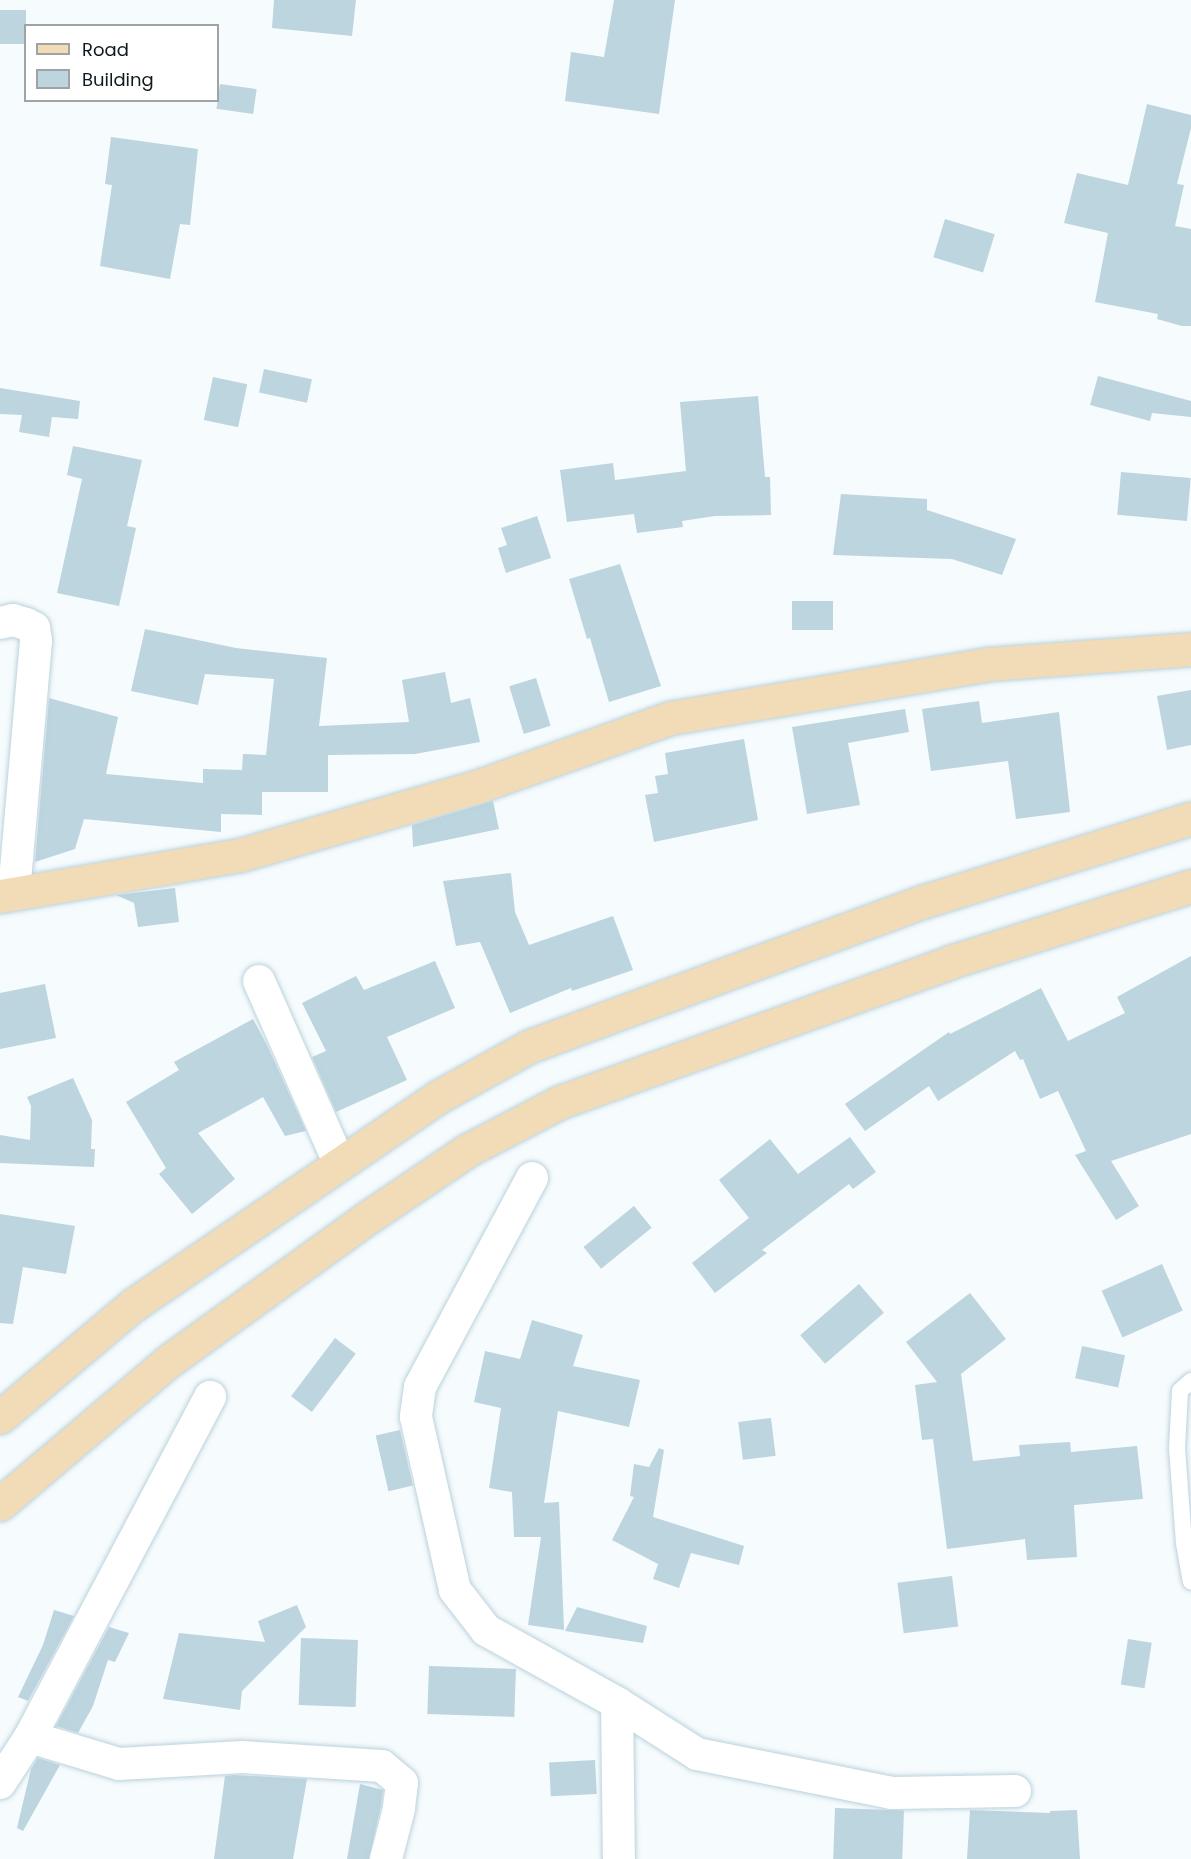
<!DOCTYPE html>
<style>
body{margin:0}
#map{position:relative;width:1191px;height:1859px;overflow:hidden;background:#f6fbfd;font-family:Poppins,sans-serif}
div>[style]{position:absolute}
.building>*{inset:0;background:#bcd5df;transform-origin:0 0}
.roads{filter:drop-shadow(0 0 2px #bad2dc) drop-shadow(0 0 2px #bad2dc)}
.lane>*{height:16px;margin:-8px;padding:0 8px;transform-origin:8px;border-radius:8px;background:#fff}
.street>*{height:32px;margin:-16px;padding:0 16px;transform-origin:16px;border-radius:16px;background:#fff}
.secondary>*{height:33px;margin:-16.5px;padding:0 16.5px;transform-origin:16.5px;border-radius:16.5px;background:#f2dbb7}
span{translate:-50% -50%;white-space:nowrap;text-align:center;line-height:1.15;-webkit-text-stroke:4.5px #fff;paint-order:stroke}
.legend{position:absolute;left:24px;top:24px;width:195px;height:78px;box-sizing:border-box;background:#fff;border:2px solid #9fa3a5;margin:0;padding:8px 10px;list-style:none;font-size:18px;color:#10191d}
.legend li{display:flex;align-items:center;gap:12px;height:30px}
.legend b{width:30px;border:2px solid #9fa3a5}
</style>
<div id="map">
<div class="building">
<i style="clip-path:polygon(274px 0,356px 0,352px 36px,272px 28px)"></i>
<i style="clip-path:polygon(614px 0,675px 0,659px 114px,565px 101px,571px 52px,604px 57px)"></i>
<i style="left:0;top:10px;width:26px;height:34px"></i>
<i style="left:220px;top:84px;width:37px;height:25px;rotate:8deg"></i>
<i style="clip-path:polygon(1147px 104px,1191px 115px,1191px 128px,1177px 184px,1184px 185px,1175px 226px,1191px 229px,1191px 326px,1182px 326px,1157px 319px,1158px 314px,1095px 302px,1108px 233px,1064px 223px,1077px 173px,1128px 185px)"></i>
<i style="clip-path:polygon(111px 137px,198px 149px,190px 225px,180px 224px,170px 279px,100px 266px,112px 185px,105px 184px)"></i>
<i style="left:945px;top:219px;width:52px;height:40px;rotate:17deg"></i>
<i style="left:264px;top:369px;width:49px;height:24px;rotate:12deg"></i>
<i style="clip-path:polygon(1098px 376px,1191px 401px,1191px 417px,1152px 413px,1150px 421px,1090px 405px)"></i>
<i style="left:213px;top:377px;width:35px;height:44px;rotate:12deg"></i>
<i style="clip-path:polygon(0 388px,80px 401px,78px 419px,52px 417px,49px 437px,19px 432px,22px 415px,0 414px)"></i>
<i style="clip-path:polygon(758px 396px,765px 477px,770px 477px,771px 515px,715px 516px,682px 521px,683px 527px,637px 533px,634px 514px,567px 522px,560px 470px,613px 463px,615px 480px,686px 471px,680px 402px)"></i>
<i style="clip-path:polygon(73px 446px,142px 460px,127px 526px,136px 528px,119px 606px,57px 593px,82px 479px,67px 475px)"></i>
<i style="left:1121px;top:472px;width:70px;height:43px;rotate:5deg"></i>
<i style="clip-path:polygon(841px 494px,927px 499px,927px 510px,1016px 539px,1002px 575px,952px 559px,833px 555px)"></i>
<i style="clip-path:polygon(537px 516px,551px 558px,506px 573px,498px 548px,507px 545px,501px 528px)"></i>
<i style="clip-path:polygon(620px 564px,661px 686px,609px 702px,590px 638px,587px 639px,569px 579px)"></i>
<i style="left:833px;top:601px;width:29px;height:41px;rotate:90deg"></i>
<i style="clip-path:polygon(145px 629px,236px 648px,327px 658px,319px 726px,409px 722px,402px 680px,445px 672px,451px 703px,470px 698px,480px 742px,415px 754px,328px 755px,328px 792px,262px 792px,262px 815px,221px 814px,221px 832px,84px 819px,75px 849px,35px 862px,49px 698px,118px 717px,106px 774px,203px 783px,203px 769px,242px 770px,243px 754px,266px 755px,274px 679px,205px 674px,198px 705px,131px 691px)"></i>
<i style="left:536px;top:678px;width:50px;height:28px;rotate:73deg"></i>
<i style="clip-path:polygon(1191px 690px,1191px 745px,1167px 750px,1157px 696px)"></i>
<i style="clip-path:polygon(979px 701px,982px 723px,1059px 712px,1070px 812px,1016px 819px,1008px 761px,931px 771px,922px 709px)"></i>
<i style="clip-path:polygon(905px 709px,909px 732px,848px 743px,860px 805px,807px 814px,792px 727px)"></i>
<i style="clip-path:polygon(744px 739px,758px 820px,654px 842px,645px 795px,658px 793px,655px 776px,668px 774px,665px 753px)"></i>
<i style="clip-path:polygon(493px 801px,499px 829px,413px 847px,412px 825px)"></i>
<i style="clip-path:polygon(511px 873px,515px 912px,529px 945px,613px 916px,633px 970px,572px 991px,571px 988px,510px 1013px,480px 942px,456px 946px,443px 881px)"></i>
<i style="clip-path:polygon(175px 888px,179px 922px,138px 927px,134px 903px,116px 895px)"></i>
<i style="clip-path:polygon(1191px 956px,1191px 1134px,1111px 1161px,1139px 1206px,1116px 1220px,1075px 1155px,1086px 1151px,1058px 1091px,1040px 1099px,1023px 1059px,1020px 1060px,1015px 1051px,938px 1101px,929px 1086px,865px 1131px,845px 1104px,949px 1032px,950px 1034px,1041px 988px,1068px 1041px,1125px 1013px,1117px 997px)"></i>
<i style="clip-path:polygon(435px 961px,455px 1008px,387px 1037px,407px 1080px,336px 1112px,312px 1057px,326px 1051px,302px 1003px,356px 976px,364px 990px)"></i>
<i style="clip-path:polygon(45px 984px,56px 1038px,0 1049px,0 993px)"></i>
<i style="clip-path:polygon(253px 1019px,268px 1047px,306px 1131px,285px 1136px,263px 1097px,198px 1133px,235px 1179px,192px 1214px,159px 1174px,166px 1168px,126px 1102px,179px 1070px,174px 1062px)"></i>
<i style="clip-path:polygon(73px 1078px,92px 1120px,91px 1149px,95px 1149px,94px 1167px,0 1163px,0 1135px,30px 1140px,31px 1106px,27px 1097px)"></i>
<i style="clip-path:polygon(850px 1137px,876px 1172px,853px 1189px,849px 1184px,762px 1250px,767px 1253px,715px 1293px,692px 1263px,749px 1218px,719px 1180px,770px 1139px,798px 1174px)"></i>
<i style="left:634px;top:1206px;width:28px;height:65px;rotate:51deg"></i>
<i style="clip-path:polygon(0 1214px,75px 1226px,66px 1274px,23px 1267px,13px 1324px,0 1323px)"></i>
<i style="left:1162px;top:1264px;width:51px;height:66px;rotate:66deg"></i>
<i style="left:859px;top:1284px;width:38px;height:78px;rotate:49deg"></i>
<i style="clip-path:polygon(970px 1293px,1006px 1339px,961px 1374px,973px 1461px,1020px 1456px,1019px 1445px,1070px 1442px,1071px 1452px,1137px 1446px,1143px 1499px,1074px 1505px,1077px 1557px,1027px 1560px,1025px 1539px,947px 1549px,933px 1439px,922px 1440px,915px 1385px,937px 1382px,906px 1342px)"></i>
<i style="clip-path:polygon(532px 1320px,583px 1335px,573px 1366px,640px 1380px,629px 1427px,558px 1411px,544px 1503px,559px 1502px,564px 1630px,528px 1625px,541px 1537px,514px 1537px,512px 1492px,489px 1488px,501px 1408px,474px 1402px,485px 1351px,520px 1359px)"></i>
<i style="left:335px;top:1338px;width:26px;height:73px;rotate:37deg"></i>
<i style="left:1082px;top:1346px;width:44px;height:33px;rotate:12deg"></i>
<i style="left:771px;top:1418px;width:38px;height:33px;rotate:83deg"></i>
<i style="left:400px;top:1430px;width:57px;height:25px;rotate:77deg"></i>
<i style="clip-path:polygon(659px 1448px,664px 1450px,653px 1517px,744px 1546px,739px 1565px,691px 1553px,679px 1588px,653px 1579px,658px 1564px,612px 1540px,634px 1497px,630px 1496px,634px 1464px,649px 1467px)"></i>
<i style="left:952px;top:1576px;width:51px;height:55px;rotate:83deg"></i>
<i style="clip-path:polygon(297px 1605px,306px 1627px,242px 1691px,240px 1710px,163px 1699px,179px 1633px,265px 1642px,258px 1621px)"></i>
<i style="clip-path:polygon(577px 1607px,647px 1626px,643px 1643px,565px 1631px)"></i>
<i style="clip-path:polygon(54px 1610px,74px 1616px,28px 1701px,18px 1697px,43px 1645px)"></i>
<i style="clip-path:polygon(109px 1627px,129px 1633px,115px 1662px,108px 1660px,93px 1706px,78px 1733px,56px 1726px)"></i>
<i style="left:301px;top:1638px;width:57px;height:67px;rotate:2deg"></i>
<i style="left:1128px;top:1639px;width:24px;height:46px;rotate:9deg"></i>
<i style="left:429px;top:1666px;width:87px;height:48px;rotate:2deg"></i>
<i style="clip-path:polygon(38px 1758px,60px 1765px,23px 1831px,17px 1828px,31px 1769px)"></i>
<i style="left:595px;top:1760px;width:34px;height:46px;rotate:87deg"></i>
<i style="clip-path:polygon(234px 1775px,307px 1779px,293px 1859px,214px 1859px,225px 1776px)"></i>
<i style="clip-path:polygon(360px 1784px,383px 1790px,381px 1806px,369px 1859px,347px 1859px)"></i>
<i style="left:835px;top:1808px;width:69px;height:51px;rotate:2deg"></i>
<i style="clip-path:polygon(970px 1810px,1050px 1813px,1050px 1811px,1077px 1810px,1080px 1859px,967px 1859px)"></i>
</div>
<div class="roads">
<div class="lane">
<i style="left:1191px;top:1381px;width:15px;rotate:138deg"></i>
<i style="left:1180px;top:1391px;width:57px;rotate:93deg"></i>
<i style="left:1177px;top:1448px;width:95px;rotate:85.8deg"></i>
<i style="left:1184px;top:1543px;width:39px;rotate:80deg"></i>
</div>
<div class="street">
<i style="left:0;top:623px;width:13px;rotate:-13deg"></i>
<i style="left:13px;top:620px;width:14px;rotate:17deg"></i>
<i style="left:26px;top:624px;width:9px;rotate:27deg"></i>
<i style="left:34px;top:628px;width:13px;rotate:81deg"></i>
<i style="left:36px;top:641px;width:253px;rotate:95deg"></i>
<i style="left:259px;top:981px;width:198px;rotate:66.2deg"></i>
<i style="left:532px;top:1178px;width:237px;rotate:118.2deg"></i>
<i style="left:420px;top:1387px;width:30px;rotate:98deg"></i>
<i style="left:416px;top:1417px;width:177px;rotate:77.3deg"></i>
<i style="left:455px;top:1590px;width:51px;rotate:52.2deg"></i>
<i style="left:486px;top:1630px;width:150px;rotate:29.1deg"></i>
<i style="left:617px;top:1703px;width:95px;rotate:32.5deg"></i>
<i style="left:697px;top:1754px;width:199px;rotate:11.3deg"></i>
<i style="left:892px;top:1793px;width:123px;rotate:-0.9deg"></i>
<i style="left:617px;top:1703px;width:156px;rotate:89.3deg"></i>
<i style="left:30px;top:1737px;width:93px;rotate:16.9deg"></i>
<i style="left:119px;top:1764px;width:123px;rotate:-3.3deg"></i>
<i style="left:242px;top:1757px;width:140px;rotate:3.7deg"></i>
<i style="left:382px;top:1766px;width:26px;rotate:40deg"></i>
<i style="left:402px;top:1783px;width:26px;rotate:97deg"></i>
<i style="left:399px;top:1809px;width:52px;rotate:104.6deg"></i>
<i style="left:0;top:1783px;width:55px;rotate:-56.9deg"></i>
<i style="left:30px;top:1737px;width:385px;rotate:-62.1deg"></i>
</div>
<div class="secondary">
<i style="left:0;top:896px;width:243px;rotate:-9.7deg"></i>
<i style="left:240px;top:855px;width:249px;rotate:-16.1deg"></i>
<i style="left:479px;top:786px;width:203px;rotate:-19.6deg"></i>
<i style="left:670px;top:718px;width:323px;rotate:-9.6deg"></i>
<i style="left:988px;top:664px;width:204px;rotate:-4.2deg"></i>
<i style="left:0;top:1417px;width:174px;rotate:-40.1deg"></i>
<i style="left:133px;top:1305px;width:367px;rotate:-34.3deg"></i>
<i style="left:436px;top:1098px;width:107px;rotate:-29deg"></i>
<i style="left:530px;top:1046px;width:418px;rotate:-20.2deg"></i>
<i style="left:922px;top:902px;width:282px;rotate:-17.3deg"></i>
<i style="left:0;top:1504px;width:223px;rotate:-40.3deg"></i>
<i style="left:170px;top:1360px;width:246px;rotate:-35.8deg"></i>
<i style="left:370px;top:1216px;width:118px;rotate:-34deg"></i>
<i style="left:468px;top:1150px;width:104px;rotate:-27.6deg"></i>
<i style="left:560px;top:1102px;width:414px;rotate:-19.7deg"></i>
<i style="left:950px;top:962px;width:253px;rotate:-17.5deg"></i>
</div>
</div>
<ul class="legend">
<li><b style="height:8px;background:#f2dbb7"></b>Road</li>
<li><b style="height:16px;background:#bcd5df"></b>Building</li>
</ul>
</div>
